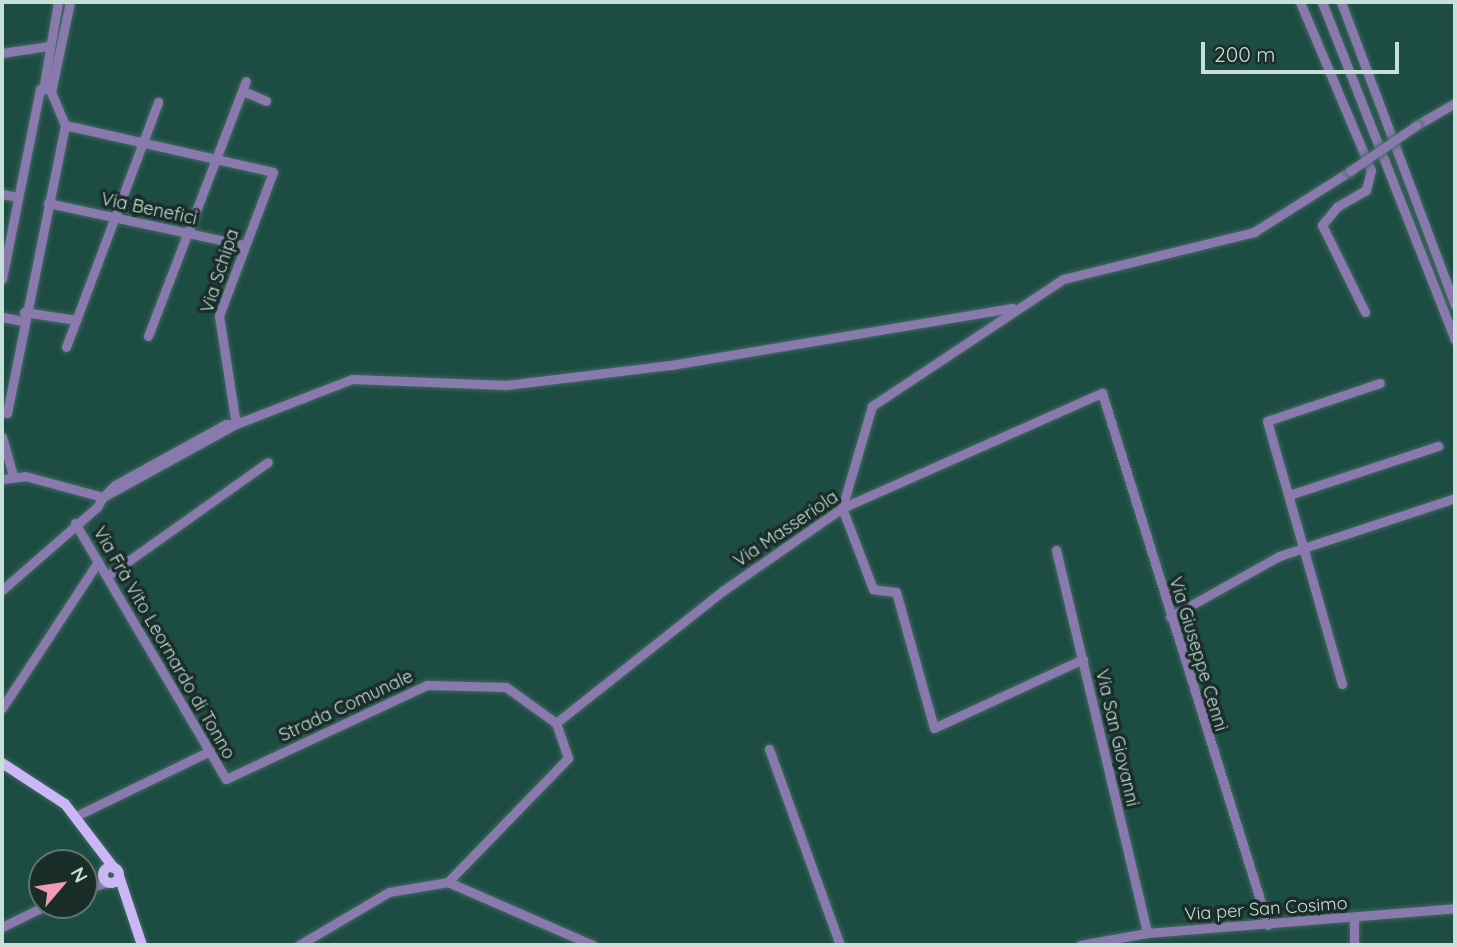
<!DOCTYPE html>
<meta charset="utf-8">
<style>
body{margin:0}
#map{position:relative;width:1457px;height:947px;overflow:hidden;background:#1d4c43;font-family:Quicksand,sans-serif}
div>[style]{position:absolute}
.roads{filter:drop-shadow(0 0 2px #3f6961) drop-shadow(0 0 2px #3f6961)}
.minor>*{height:9px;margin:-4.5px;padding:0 4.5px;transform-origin:4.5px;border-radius:4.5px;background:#8a79ad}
.major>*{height:10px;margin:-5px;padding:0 5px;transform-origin:5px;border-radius:5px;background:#cbb7f6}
.major>.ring{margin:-5px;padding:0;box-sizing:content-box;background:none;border:10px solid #cbb7f6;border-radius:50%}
.bridges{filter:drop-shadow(0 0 2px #3f6961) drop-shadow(0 0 2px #3f6961)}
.minor-bridge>*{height:9px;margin:-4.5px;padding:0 4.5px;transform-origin:4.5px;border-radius:4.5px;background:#8a79ad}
span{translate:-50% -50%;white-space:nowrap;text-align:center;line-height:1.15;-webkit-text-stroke:7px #1a2d29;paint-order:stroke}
.street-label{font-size:18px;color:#c7dfd9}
.frame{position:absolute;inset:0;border:4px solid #c7dfd9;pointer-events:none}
.north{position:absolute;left:28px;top:849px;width:70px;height:70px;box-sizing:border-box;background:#1a2d29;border:2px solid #5f746f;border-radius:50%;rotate:61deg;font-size:19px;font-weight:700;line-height:28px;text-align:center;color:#c7dfd9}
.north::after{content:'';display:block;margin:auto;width:24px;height:32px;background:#f09ab6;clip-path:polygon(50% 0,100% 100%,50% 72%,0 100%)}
.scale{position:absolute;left:1201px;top:42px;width:198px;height:32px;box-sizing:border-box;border:4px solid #c7dfd9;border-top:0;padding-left:9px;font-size:21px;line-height:24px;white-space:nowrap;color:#c7dfd9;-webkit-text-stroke:5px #1a2d29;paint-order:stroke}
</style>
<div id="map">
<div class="roads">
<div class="minor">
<i style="left:1300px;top:2px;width:182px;rotate:67.1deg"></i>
<i style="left:1371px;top:170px;width:21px;rotate:104deg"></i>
<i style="left:1366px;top:190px;width:34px;rotate:150deg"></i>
<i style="left:1337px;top:207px;width:23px;rotate:130deg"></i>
<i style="left:1322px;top:225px;width:97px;rotate:63.7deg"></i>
<i style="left:1322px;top:2px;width:363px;rotate:68.5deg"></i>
<i style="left:1341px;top:2px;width:324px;rotate:69.4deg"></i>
<i style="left:2px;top:53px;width:48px;rotate:-8.5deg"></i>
<i style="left:43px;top:90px;width:89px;rotate:-80.3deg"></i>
<i style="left:243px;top:91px;width:25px;rotate:23deg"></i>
<i style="left:65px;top:125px;width:213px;rotate:12.7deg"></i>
<i style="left:273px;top:172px;width:154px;rotate:110.6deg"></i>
<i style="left:219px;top:316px;width:109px;rotate:81.1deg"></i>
<i style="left:236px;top:424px;width:124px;rotate:-21.2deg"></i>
<i style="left:352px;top:379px;width:155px;rotate:2.2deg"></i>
<i style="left:507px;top:385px;width:165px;rotate:-7deg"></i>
<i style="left:671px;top:365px;width:346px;rotate:-9.5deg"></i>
<i style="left:1417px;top:125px;width:44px;rotate:-30.1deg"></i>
<i style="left:2px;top:194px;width:15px;rotate:11deg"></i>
<i style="left:48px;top:203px;width:200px;rotate:12.1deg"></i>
<i style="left:2px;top:279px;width:194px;rotate:-78.7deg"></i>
<i style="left:24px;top:312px;width:53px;rotate:8.7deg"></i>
<i style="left:2px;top:317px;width:21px;rotate:11deg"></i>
<i style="left:148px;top:336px;width:273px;rotate:-69deg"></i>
<i style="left:66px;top:347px;width:262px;rotate:-69.4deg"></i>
<i style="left:2px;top:411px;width:5px;rotate:22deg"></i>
<i style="left:7px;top:413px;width:294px;rotate:-78.6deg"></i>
<i style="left:65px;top:125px;width:36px;rotate:-113deg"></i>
<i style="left:51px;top:92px;width:92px;rotate:-78.1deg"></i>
<i style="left:2px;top:437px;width:40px;rotate:74deg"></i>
<i style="left:2px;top:479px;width:23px;rotate:-7deg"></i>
<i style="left:25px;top:476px;width:81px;rotate:15.1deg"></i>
<i style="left:103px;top:497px;width:152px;rotate:-28.8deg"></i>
<i style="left:236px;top:424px;width:10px;rotate:180deg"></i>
<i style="left:226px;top:424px;width:127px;rotate:151.2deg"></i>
<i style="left:115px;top:485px;width:17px;rotate:135deg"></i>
<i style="left:103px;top:497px;width:12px;rotate:121deg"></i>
<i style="left:97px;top:507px;width:126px;rotate:138.9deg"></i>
<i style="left:1289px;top:495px;width:157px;rotate:-18.2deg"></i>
<i style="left:75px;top:523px;width:297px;rotate:59.5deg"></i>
<i style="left:226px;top:779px;width:222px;rotate:-25.1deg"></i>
<i style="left:427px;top:685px;width:79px;rotate:1.5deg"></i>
<i style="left:506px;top:687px;width:62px;rotate:35.8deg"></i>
<i style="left:556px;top:723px;width:37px;rotate:71deg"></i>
<i style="left:568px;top:758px;width:173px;rotate:134.1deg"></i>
<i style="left:1056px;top:550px;width:394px;rotate:76.6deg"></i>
<i style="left:107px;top:576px;width:197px;rotate:-35.3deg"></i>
<i style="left:1170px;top:617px;width:125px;rotate:-29.2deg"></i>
<i style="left:1279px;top:556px;width:185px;rotate:-18.2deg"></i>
<i style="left:1083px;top:659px;width:164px;rotate:155.2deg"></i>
<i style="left:934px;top:728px;width:141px;rotate:-105.6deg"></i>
<i style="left:896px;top:592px;width:23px;rotate:-173deg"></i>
<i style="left:873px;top:589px;width:87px;rotate:-110.9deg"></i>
<i style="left:842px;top:508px;width:106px;rotate:-73.6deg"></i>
<i style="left:872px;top:406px;width:229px;rotate:-33.6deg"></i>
<i style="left:1063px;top:279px;width:197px;rotate:-13.8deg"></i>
<i style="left:1254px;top:232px;width:114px;rotate:-32.4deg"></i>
<i style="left:1342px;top:684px;width:273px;rotate:-105.9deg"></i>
<i style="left:1267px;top:421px;width:119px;rotate:-18.6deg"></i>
<i style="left:2px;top:708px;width:175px;rotate:-56.7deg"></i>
<i style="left:556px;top:723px;width:214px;rotate:-38.4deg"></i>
<i style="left:724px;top:590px;width:144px;rotate:-34.8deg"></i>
<i style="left:842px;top:508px;width:284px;rotate:-23.9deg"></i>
<i style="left:1102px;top:393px;width:557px;rotate:72.67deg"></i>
<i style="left:769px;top:749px;width:208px;rotate:70.1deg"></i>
<i style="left:76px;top:816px;width:149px;rotate:-25.9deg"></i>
<i style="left:84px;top:889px;width:25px;rotate:-16deg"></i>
<i style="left:1354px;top:919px;width:26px;rotate:90deg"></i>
<i style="left:2px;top:927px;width:50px;rotate:-26.1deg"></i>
<i style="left:299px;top:945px;width:104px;rotate:-30.5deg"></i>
<i style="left:389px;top:892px;width:60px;rotate:-9.6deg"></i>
<i style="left:448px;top:882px;width:158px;rotate:23.5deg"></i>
<i style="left:1080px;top:945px;width:68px;rotate:-10.2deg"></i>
<i style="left:1147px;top:933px;width:309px;rotate:-4.6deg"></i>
</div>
<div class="major">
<i style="left:2px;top:763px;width:75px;rotate:33.1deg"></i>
<i style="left:65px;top:804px;width:81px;rotate:52.6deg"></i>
<i class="ring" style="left:103px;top:867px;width:6px;height:6px"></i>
<i style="left:119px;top:876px;width:73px;rotate:71.6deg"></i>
</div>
</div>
<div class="bridges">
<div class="minor-bridge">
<i style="left:1350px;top:171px;width:81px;rotate:-34.5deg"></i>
</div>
</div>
<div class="street-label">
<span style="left:149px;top:209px;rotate:12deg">Via Benefici</span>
<span style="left:220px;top:271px;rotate:-72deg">Via Schipa</span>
<span style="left:786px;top:529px;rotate:-34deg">Via Masseriola</span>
<span style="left:164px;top:643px;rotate:60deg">Via Frà Vito Leornardo di Tonno</span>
<span style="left:1198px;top:654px;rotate:73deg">Via Giuseppe Cenni</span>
<span style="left:346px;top:706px;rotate:-25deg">Strada Comunale</span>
<span style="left:1117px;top:738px;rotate:77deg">Via San Giovanni</span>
<span style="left:1266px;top:909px;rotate:-4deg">Via per San Cosimo</span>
</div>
<div class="frame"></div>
<div class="north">N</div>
<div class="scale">200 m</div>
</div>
